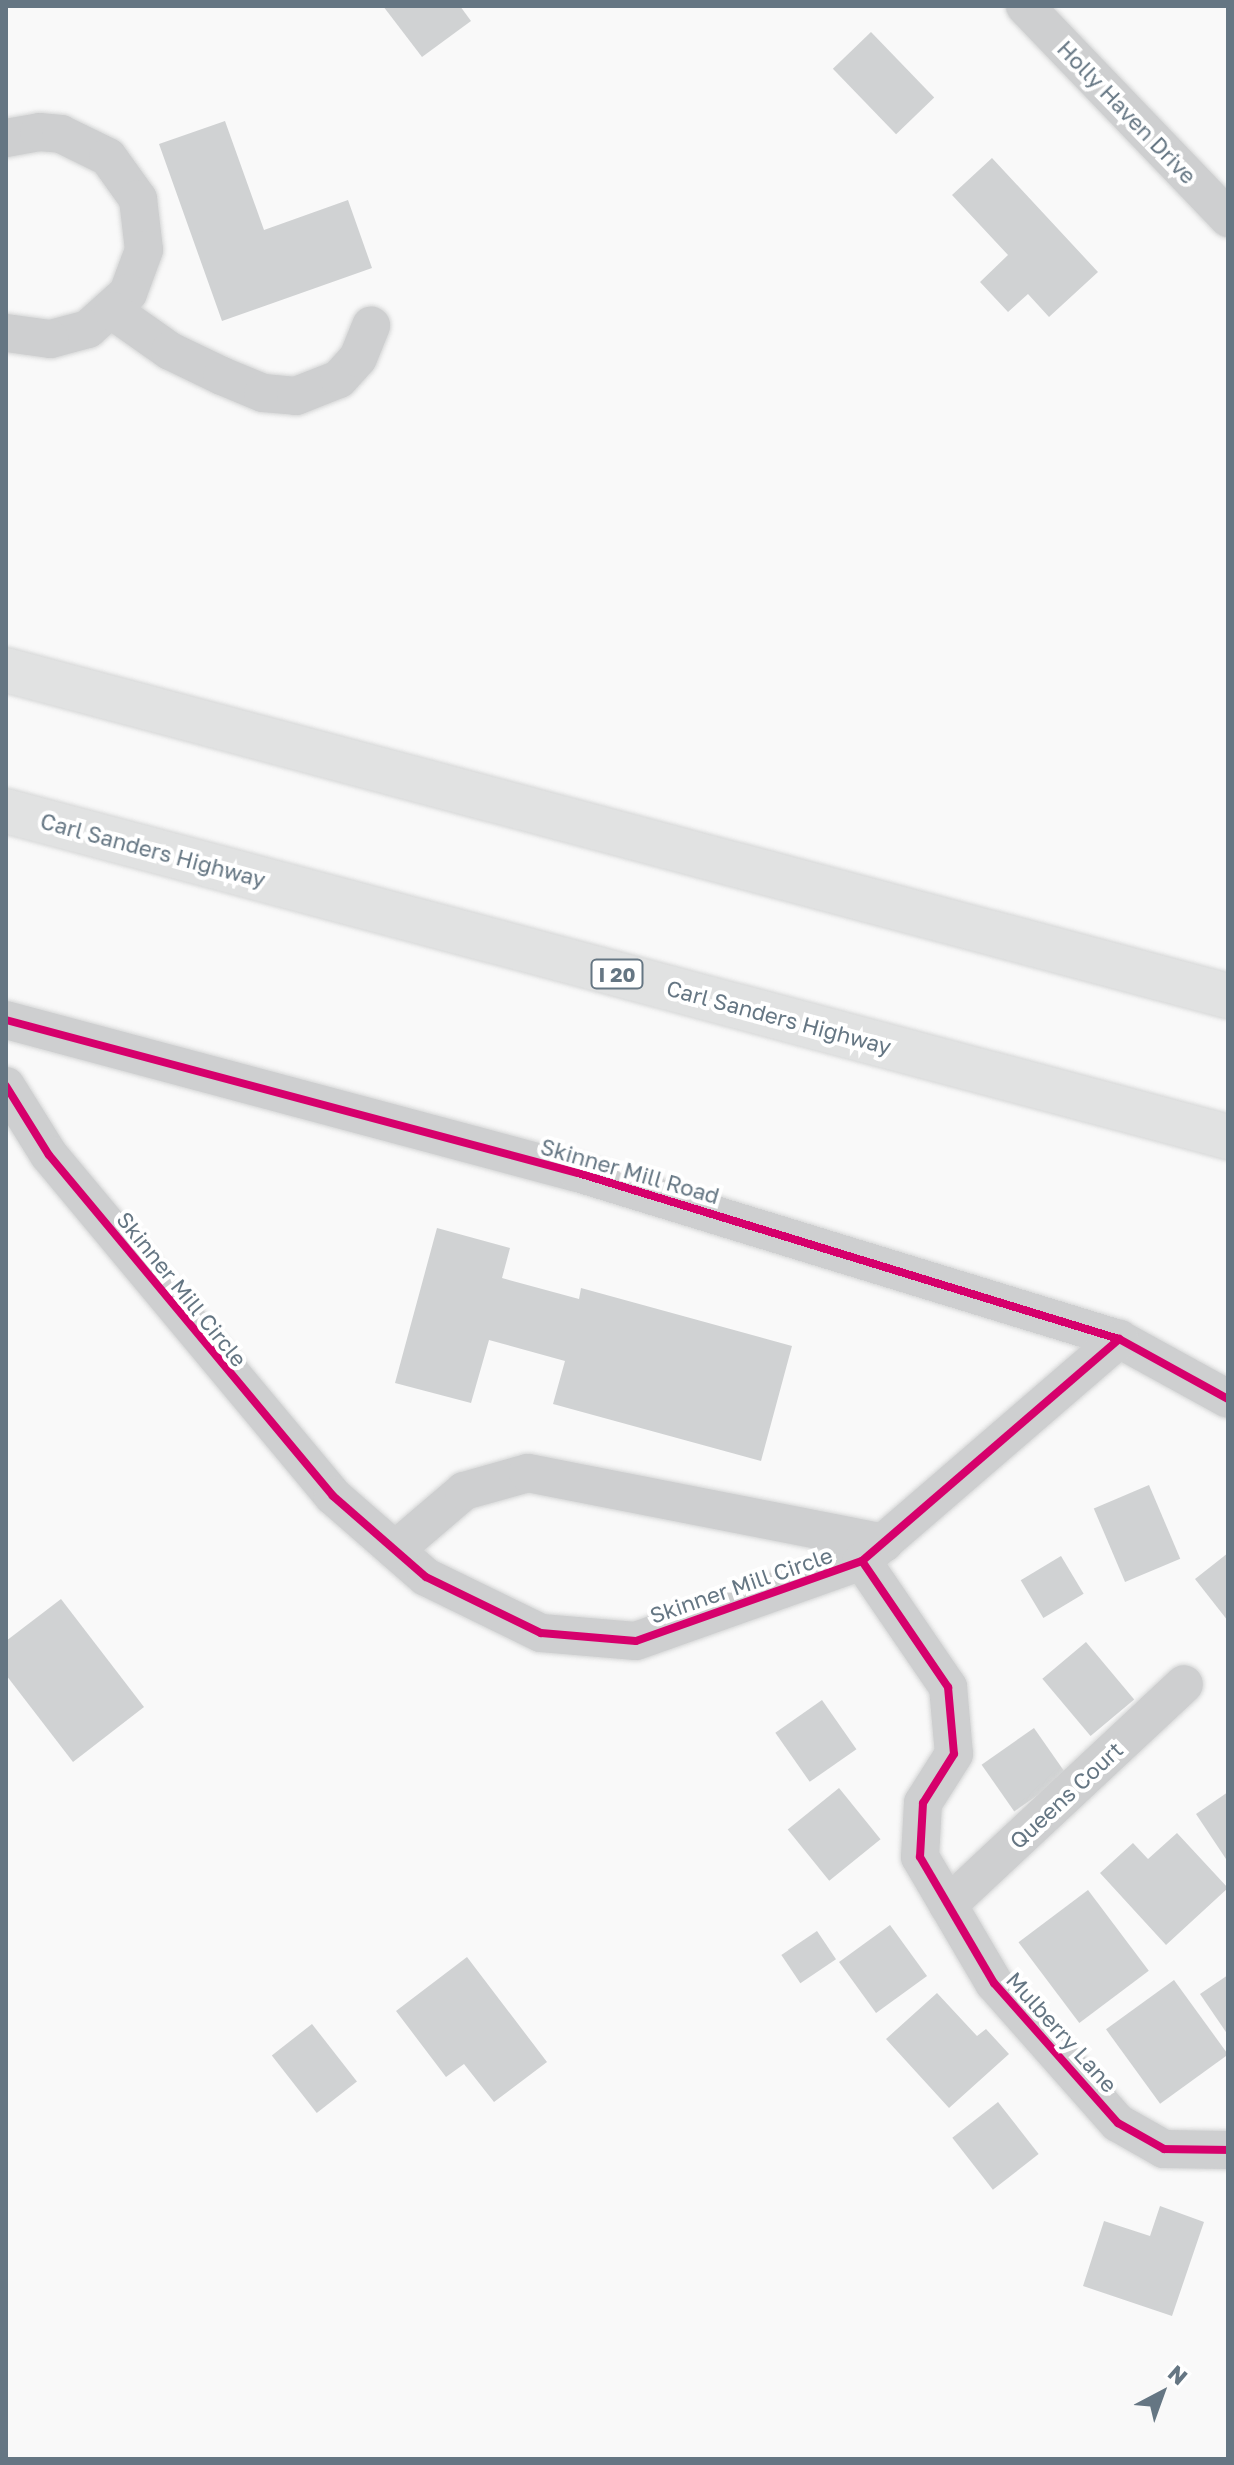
<!DOCTYPE html>
<style>
body{margin:0}
#map{position:relative;width:1234px;height:2465px;overflow:hidden;background:#f9f9f9;font-family:"Golos Text",sans-serif}
div>[style]{position:absolute}
.building>*{inset:0;background:#d0d2d3;transform-origin:0 0}
.roads{filter:drop-shadow(0 0 2px #d5d6d6) drop-shadow(0 0 2px #d5d6d6)}
.minor>*{height:38px;margin:-19px;padding:0 19px;transform-origin:19px;border-radius:19px;background:#cecfd0}
.highway>*{height:44px;margin:-22px;padding:0 22px;transform-origin:22px;border-radius:22px;background:#e1e2e2}
.cycleway>*{height:8px;margin:-4px;padding:0 4px;transform-origin:4px;border-radius:4px;background:#d6006c}
span{translate:-50% -50%;white-space:nowrap;text-align:center;line-height:1.15;-webkit-text-stroke:8px #fff;paint-order:stroke}
.shield-label span{padding:2px 6px;background:#fff;border:2px solid;border-radius:6px;-webkit-text-stroke-width:0}
.shield-label{font-size:20px;color:#657683;font-weight:700}
.street-label{font-size:22px;color:#657683}
.frame{position:absolute;inset:0;border:8px solid #657683;pointer-events:none}
.north{position:absolute;left:1122px;top:2353px;width:80px;height:80px;-webkit-text-stroke:6px #fff;paint-order:stroke;rotate:41deg;font-size:22px;font-weight:700;line-height:32px;text-align:center;color:#657683}
.north::after{content:'';display:block;margin:auto;width:28px;height:36px;background:#657683;clip-path:polygon(50% 0,100% 100%,50% 72%,0 100%)}
</style>
<div id="map">
<div class="building">
<i style="clip-path:polygon(383px 6px,460px 6px,471px 21px,422px 57px)"></i>
<i style="left:871px;top:32px;width:91px;height:53px;rotate:46deg"></i>
<i style="clip-path:polygon(225px 121px,264px 230px,348px 200px,372px 268px,222px 321px,159px 144px)"></i>
<i style="clip-path:polygon(992px 158px,1098px 272px,1049px 317px,1028px 294px,1008px 312px,980px 282px,1008px 255px,952px 195px)"></i>
<i style="clip-path:polygon(437px 1228px,510px 1248px,502px 1278px,579px 1299px,581px 1288px,792px 1346px,761px 1461px,553px 1404px,565px 1361px,489px 1340px,471px 1403px,395px 1383px)"></i>
<i style="left:1149px;top:1485px;width:80px;height:60px;rotate:67deg"></i>
<i style="clip-path:polygon(1228px 1553px,1228px 1621px,1195px 1579px)"></i>
<i style="left:1061px;top:1556px;width:44px;height:47px;rotate:59deg"></i>
<i style="clip-path:polygon(61px 1599px,144px 1707px,73px 1762px,6px 1675px,6px 1641px)"></i>
<i style="left:1086px;top:1642px;width:75px;height:57px;rotate:50deg"></i>
<i style="left:822px;top:1700px;width:60px;height:57px;rotate:55deg"></i>
<i style="left:1034px;top:1728px;width:57px;height:64px;rotate:55deg"></i>
<i style="left:839px;top:1788px;width:66px;height:66px;rotate:51deg"></i>
<i style="clip-path:polygon(1228px 1792px,1228px 1862px,1196px 1814px)"></i>
<i style="clip-path:polygon(1177px 1833px,1228px 1888px,1166px 1945px,1100px 1873px,1133px 1843px,1148px 1859px)"></i>
<i style="left:1088px;top:1890px;width:101px;height:87px;rotate:53deg"></i>
<i style="left:890px;top:1925px;width:63px;height:63px;rotate:54deg"></i>
<i style="left:817px;top:1931px;width:34px;height:43px;rotate:56deg"></i>
<i style="clip-path:polygon(467px 1957px,547px 2062px,494px 2102px,464px 2064px,446px 2077px,396px 2011px)"></i>
<i style="clip-path:polygon(1228px 1975px,1228px 2035px,1200px 1994px)"></i>
<i style="left:1174px;top:1980px;width:92px;height:84px;rotate:54deg"></i>
<i style="clip-path:polygon(937px 1993px,977px 2036px,986px 2029px,1009px 2054px,949px 2108px,886px 2039px)"></i>
<i style="left:312px;top:2024px;width:73px;height:51px;rotate:52deg"></i>
<i style="left:998px;top:2102px;width:66px;height:58px;rotate:52deg"></i>
<i style="clip-path:polygon(1160px 2206px,1204px 2222px,1172px 2316px,1083px 2286px,1104px 2221px,1150px 2236px)"></i>
</div>
<div class="roads">
<div class="minor">
<i style="left:1025px;top:6px;width:294px;rotate:46.2deg"></i>
<i style="left:6px;top:138px;width:34px;rotate:-10deg"></i>
<i style="left:39px;top:132px;width:22px;rotate:5deg"></i>
<i style="left:61px;top:134px;width:52px;rotate:26.1deg"></i>
<i style="left:108px;top:157px;width:52px;rotate:54.5deg"></i>
<i style="left:138px;top:199px;width:51px;rotate:83.3deg"></i>
<i style="left:144px;top:250px;width:46px;rotate:110.4deg"></i>
<i style="left:128px;top:293px;width:54px;rotate:138deg"></i>
<i style="left:88px;top:329px;width:39px;rotate:165deg"></i>
<i style="left:50px;top:339px;width:44px;rotate:-172.2deg"></i>
<i style="left:113px;top:311px;width:70px;rotate:35.1deg"></i>
<i style="left:170px;top:351px;width:58px;rotate:25.7deg"></i>
<i style="left:222px;top:376px;width:44px;rotate:22.5deg"></i>
<i style="left:263px;top:393px;width:33px;rotate:5deg"></i>
<i style="left:296px;top:396px;width:46px;rotate:-21.6deg"></i>
<i style="left:339px;top:379px;width:28px;rotate:-48deg"></i>
<i style="left:358px;top:358px;width:35px;rotate:-68deg"></i>
<i style="left:6px;top:1020px;width:592px;rotate:14.98deg"></i>
<i style="left:578px;top:1173px;width:566px;rotate:17.06deg"></i>
<i style="left:1119px;top:1339px;width:124px;rotate:28.8deg"></i>
<i style="left:6px;top:1086px;width:81px;rotate:58.1deg"></i>
<i style="left:49px;top:1155px;width:444px;rotate:50.2deg"></i>
<i style="left:333px;top:1496px;width:123px;rotate:41.1deg"></i>
<i style="left:426px;top:1577px;width:128px;rotate:26deg"></i>
<i style="left:541px;top:1633px;width:95px;rotate:4.8deg"></i>
<i style="left:636px;top:1641px;width:240px;rotate:-19.5deg"></i>
<i style="left:862px;top:1561px;width:340px;rotate:-40.8deg"></i>
<i style="left:395px;top:1550px;width:91px;rotate:-40.5deg"></i>
<i style="left:464px;top:1491px;width:66px;rotate:-15.7deg"></i>
<i style="left:528px;top:1473px;width:363px;rotate:11.1deg"></i>
<i style="left:862px;top:1561px;width:153px;rotate:55.7deg"></i>
<i style="left:948px;top:1687px;width:67px;rotate:84.9deg"></i>
<i style="left:954px;top:1754px;width:58px;rotate:122.3deg"></i>
<i style="left:923px;top:1803px;width:54px;rotate:93.2deg"></i>
<i style="left:920px;top:1857px;width:146px;rotate:59.6deg"></i>
<i style="left:994px;top:1983px;width:187px;rotate:48.5deg"></i>
<i style="left:1118px;top:2123px;width:53px;rotate:29.5deg"></i>
<i style="left:1164px;top:2149px;width:64px;rotate:0.9deg"></i>
<i style="left:948px;top:1905px;width:323px;rotate:-43.1deg"></i>
</div>
<div class="highway">
<i style="left:6px;top:670px;width:1265px;rotate:14.94deg"></i>
<i style="left:6px;top:811px;width:1265px;rotate:14.94deg"></i>
</div>
</div>
<div class="cycleway">
<i style="left:6px;top:1020px;width:592px;rotate:14.98deg"></i>
<i style="left:578px;top:1173px;width:566px;rotate:17.06deg"></i>
<i style="left:1119px;top:1339px;width:124px;rotate:28.8deg"></i>
<i style="left:6px;top:1086px;width:81px;rotate:58.1deg"></i>
<i style="left:49px;top:1155px;width:444px;rotate:50.2deg"></i>
<i style="left:333px;top:1496px;width:123px;rotate:41.1deg"></i>
<i style="left:426px;top:1577px;width:128px;rotate:26deg"></i>
<i style="left:541px;top:1633px;width:95px;rotate:4.8deg"></i>
<i style="left:636px;top:1641px;width:240px;rotate:-19.5deg"></i>
<i style="left:862px;top:1561px;width:340px;rotate:-40.8deg"></i>
<i style="left:862px;top:1561px;width:153px;rotate:55.7deg"></i>
<i style="left:948px;top:1687px;width:67px;rotate:84.9deg"></i>
<i style="left:954px;top:1754px;width:58px;rotate:122.3deg"></i>
<i style="left:923px;top:1803px;width:54px;rotate:93.2deg"></i>
<i style="left:920px;top:1857px;width:146px;rotate:59.6deg"></i>
<i style="left:994px;top:1983px;width:187px;rotate:48.5deg"></i>
<i style="left:1118px;top:2123px;width:53px;rotate:29.5deg"></i>
<i style="left:1164px;top:2149px;width:64px;rotate:0.9deg"></i>
</div>
<div class="shield-label">
<span style="left:617px;top:974px">I 20</span>
</div>
<div class="street-label">
<span style="left:1127px;top:112px;rotate:46deg">Holly Haven Drive</span>
<span style="left:153px;top:850px;rotate:15deg">Carl Sanders Highway</span>
<span style="left:779px;top:1017px;rotate:15deg">Carl Sanders Highway</span>
<span style="left:630px;top:1171px;rotate:16deg">Skinner Mill Road</span>
<span style="left:182px;top:1289px;rotate:51deg">Skinner Mill Circle</span>
<span style="left:741px;top:1585px;rotate:-19deg">Skinner Mill Circle</span>
<span style="left:1066px;top:1795px;rotate:-43deg">Queens Court</span>
<span style="left:1062px;top:2032px;rotate:48deg">Mulberry Lane</span>
</div>
<div class="frame"></div>
<div class="north">N</div>
</div>
